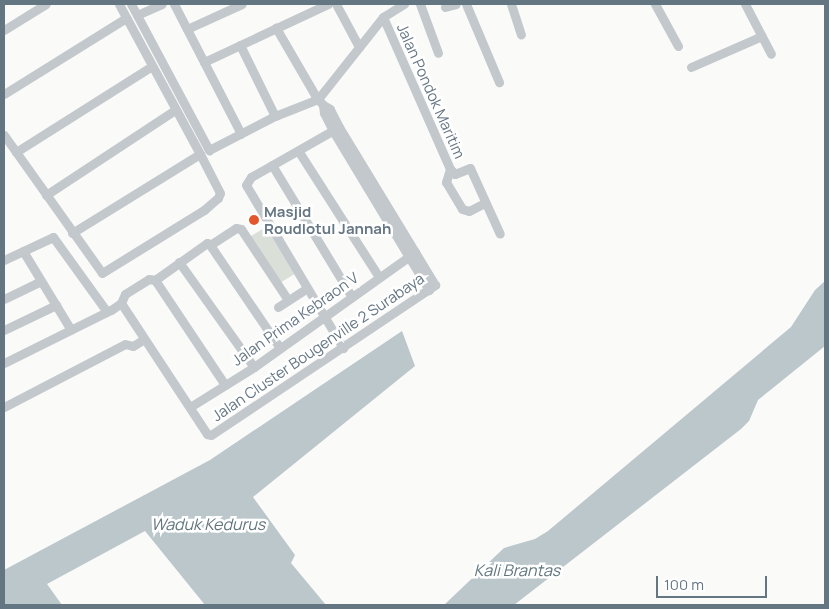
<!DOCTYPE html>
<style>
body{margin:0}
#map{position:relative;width:829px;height:609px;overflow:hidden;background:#fafaf8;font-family:Manrope,sans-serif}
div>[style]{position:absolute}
.green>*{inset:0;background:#dadfd7;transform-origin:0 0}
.water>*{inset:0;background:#bbc7cb}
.minor>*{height:9px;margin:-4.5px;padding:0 4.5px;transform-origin:4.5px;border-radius:4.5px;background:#c3c8cc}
.dots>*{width:14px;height:14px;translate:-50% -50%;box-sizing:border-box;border:2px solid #fff;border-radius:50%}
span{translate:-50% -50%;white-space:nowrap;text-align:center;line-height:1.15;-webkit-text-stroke:5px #fff;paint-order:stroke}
.street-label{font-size:15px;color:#657683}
.poi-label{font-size:15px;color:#657683;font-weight:700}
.left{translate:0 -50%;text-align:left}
.water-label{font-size:16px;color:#60757c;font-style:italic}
.frame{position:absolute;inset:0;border:5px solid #657683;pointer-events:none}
.scale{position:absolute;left:656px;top:576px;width:111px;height:22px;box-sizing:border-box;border:2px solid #657683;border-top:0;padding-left:6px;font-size:15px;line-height:18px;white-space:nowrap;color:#657683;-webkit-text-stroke:4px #fff;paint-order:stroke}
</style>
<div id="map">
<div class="green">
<i style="left:266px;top:227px;width:55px;height:18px;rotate:59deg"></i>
</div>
<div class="water">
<i style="clip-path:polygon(825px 281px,825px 346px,758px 400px,749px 421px,741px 429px,514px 605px,444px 605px,504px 548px,535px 539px,548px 531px,791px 327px,815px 290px)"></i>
<i style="clip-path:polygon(402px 331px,415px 366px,253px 497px,295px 555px,291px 563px,326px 605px,205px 605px,145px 531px,47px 584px,62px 605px,4px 605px,4px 570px,210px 460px)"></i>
</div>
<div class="minor">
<i style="left:131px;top:4px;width:166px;rotate:61.9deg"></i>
<i style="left:209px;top:150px;width:74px;rotate:-27.3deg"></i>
<i style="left:275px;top:116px;width:46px;rotate:-21.6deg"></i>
<i style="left:318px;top:99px;width:105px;rotate:-51.6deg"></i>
<i style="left:383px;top:17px;width:25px;rotate:-32deg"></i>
<i style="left:174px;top:4px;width:146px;rotate:62.7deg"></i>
<i style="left:336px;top:4px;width:49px;rotate:61.9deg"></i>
<i style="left:420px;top:4px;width:52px;rotate:69.8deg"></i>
<i style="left:466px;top:4px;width:85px;rotate:67.1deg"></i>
<i style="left:511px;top:4px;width:32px;rotate:72deg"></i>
<i style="left:655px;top:4px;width:48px;rotate:61.3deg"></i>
<i style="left:745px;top:4px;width:56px;rotate:62.5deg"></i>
<i style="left:445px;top:7px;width:11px;rotate:-15deg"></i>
<i style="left:137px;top:15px;width:27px;rotate:-24deg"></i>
<i style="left:383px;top:17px;width:166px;rotate:66.2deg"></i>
<i style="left:450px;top:169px;width:7px;rotate:45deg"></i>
<i style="left:455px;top:174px;width:16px;rotate:-22deg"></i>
<i style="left:470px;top:168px;width:72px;rotate:65.6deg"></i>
<i style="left:187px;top:29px;width:60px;rotate:-24.4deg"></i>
<i style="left:4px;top:30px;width:49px;rotate:-31.8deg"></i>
<i style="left:240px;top:45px;width:79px;rotate:63.8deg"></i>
<i style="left:204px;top:62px;width:137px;rotate:-25.1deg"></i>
<i style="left:691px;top:67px;width:77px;rotate:-23.6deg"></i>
<i style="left:4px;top:94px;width:144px;rotate:-31.9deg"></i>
<i style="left:323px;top:105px;width:8px;rotate:83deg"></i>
<i style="left:324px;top:113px;width:20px;rotate:63deg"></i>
<i style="left:333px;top:131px;width:186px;rotate:58.9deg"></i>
<i style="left:339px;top:127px;width:101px;rotate:150.4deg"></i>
<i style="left:251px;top:177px;width:9px;rotate:122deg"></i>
<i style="left:246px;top:185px;width:190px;rotate:59.2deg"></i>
<i style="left:4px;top:135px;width:169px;rotate:54.6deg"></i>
<i style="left:102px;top:273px;width:120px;rotate:-31.7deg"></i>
<i style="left:204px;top:210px;width:18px;rotate:-41deg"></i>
<i style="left:218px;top:198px;width:5px;rotate:-68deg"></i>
<i style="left:220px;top:193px;width:44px;rotate:-117.1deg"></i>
<i style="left:200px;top:154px;width:170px;rotate:-118.4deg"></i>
<i style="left:16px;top:152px;width:161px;rotate:-32.3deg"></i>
<i style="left:299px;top:152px;width:148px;rotate:57.4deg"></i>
<i style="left:272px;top:165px;width:154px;rotate:58.8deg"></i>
<i style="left:450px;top:169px;width:14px;rotate:107deg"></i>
<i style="left:446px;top:182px;width:31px;rotate:59deg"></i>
<i style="left:462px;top:209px;width:7px;rotate:16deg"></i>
<i style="left:469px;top:211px;width:18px;rotate:-27deg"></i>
<i style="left:46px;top:195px;width:154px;rotate:-33.4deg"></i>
<i style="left:72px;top:233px;width:150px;rotate:-31.7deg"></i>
<i style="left:23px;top:251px;width:92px;rotate:58.7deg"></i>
<i style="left:4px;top:260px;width:54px;rotate:-25.1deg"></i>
<i style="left:53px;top:237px;width:92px;rotate:54.2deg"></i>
<i style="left:179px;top:262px;width:129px;rotate:54.5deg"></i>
<i style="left:155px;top:280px;width:126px;rotate:56.3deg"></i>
<i style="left:155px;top:280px;width:64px;rotate:-35.4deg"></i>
<i style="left:207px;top:243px;width:4px;rotate:34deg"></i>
<i style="left:4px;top:299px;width:41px;rotate:-25.9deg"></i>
<i style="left:121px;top:303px;width:157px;rotate:56.7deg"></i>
<i style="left:207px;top:434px;width:4px;rotate:14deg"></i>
<i style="left:211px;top:435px;width:270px;rotate:-33.8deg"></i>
<i style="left:435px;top:285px;width:185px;rotate:-121.3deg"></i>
<i style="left:339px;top:127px;width:20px;rotate:-117deg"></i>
<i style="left:330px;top:109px;width:8px;rotate:-150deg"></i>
<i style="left:323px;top:105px;width:13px;rotate:-129deg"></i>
<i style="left:315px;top:95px;width:78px;rotate:-120.2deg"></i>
<i style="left:278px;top:307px;width:33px;rotate:-33deg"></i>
<i style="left:4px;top:330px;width:58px;rotate:-25.7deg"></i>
<i style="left:280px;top:348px;width:125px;rotate:-124.2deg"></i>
<i style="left:210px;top:245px;width:31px;rotate:-33deg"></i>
<i style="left:236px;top:228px;width:5px;rotate:11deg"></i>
<i style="left:241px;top:229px;width:85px;rotate:56.5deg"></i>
<i style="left:4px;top:363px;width:119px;rotate:-26.4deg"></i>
<i style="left:111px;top:310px;width:12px;rotate:-35deg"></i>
<i style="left:121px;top:303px;width:10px;rotate:-66deg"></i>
<i style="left:125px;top:294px;width:28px;rotate:-32deg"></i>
<i style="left:149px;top:279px;width:6px;rotate:9deg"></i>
<i style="left:4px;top:407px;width:136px;rotate:-27.5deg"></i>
<i style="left:125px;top:344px;width:8px;rotate:14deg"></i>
<i style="left:133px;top:346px;width:13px;rotate:-32deg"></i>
<i style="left:190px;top:407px;width:75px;rotate:-32deg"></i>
<i style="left:254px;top:367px;width:198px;rotate:-35.5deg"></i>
</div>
<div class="dots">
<i style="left:254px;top:220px;background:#e4572e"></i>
</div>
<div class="street-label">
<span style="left:431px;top:91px;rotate:66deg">Jalan Pondok Maritim</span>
<span style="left:295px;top:319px;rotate:-35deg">Jalan Prima Kebraon V</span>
<span style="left:318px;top:347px;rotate:-34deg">Jalan Cluster Bougenville 2 Surabaya</span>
</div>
<div class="poi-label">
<span class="left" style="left:264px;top:220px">Masjid<br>Roudlotul Jannah</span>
</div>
<div class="water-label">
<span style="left:208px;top:524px">Waduk Kedurus</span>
<span style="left:517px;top:570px">Kali Brantas</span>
</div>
<div class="frame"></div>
<div class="scale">100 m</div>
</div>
